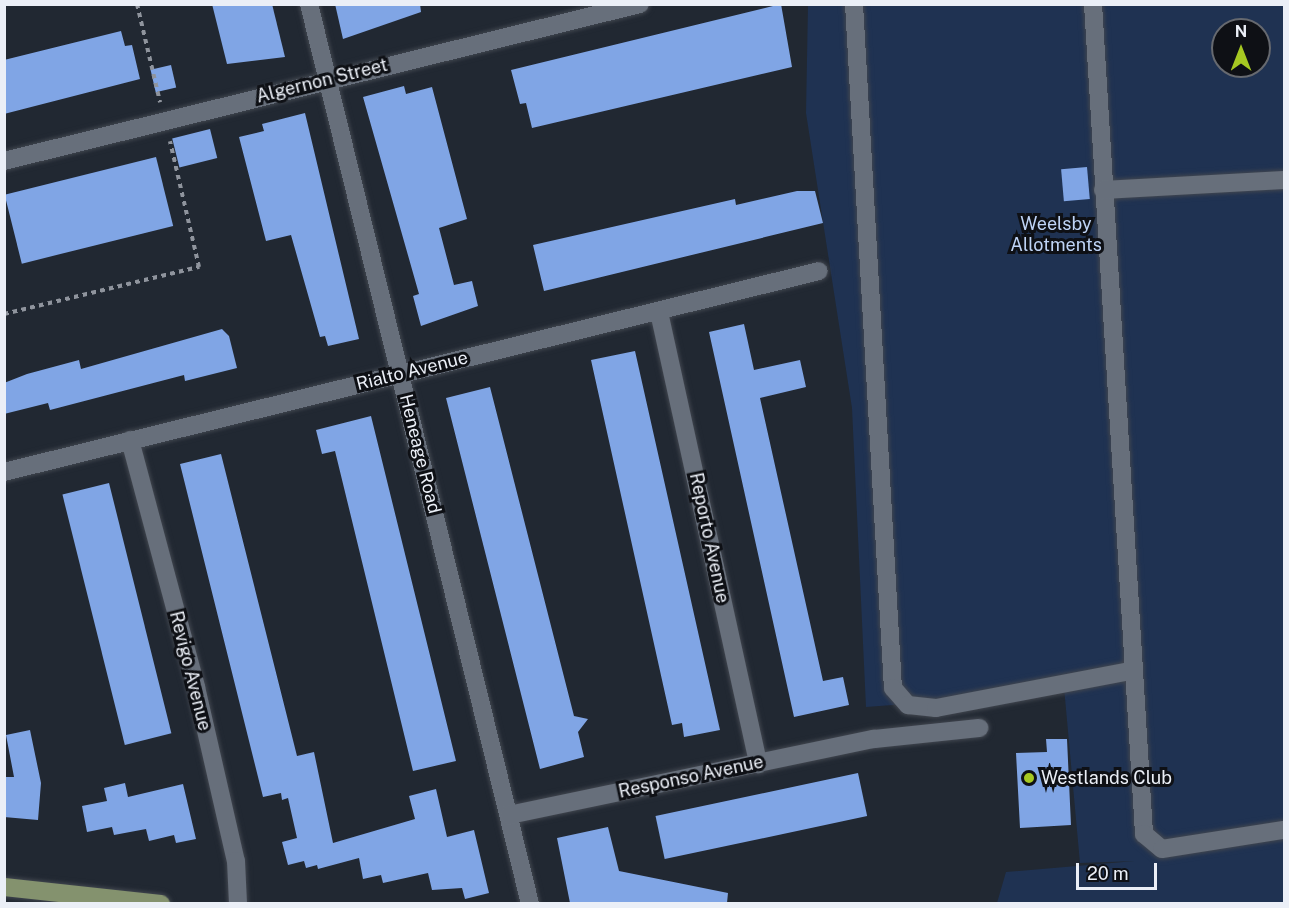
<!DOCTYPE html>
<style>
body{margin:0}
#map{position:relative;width:1289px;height:908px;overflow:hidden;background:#212832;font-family:"Public Sans",sans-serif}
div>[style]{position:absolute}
.green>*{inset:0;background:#1f3252}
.building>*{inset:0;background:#80a5e5;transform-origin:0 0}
.path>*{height:4px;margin-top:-2px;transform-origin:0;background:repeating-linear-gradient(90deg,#8f949d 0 4.5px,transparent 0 9px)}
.roads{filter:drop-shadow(0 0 2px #41464f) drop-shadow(0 0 2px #41464f)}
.minor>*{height:18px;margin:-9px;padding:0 9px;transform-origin:9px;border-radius:9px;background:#676f7b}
.major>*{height:18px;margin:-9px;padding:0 9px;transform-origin:9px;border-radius:9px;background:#84926e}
.dots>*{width:16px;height:16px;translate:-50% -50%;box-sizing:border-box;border:3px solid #0e1015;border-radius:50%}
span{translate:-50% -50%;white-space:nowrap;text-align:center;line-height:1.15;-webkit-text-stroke:6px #0e1015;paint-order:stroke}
.street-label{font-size:18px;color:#ebeff7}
.park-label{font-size:18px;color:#bfd4f6}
.poi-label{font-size:18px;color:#ebeff7}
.left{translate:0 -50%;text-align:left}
.frame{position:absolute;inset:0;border:6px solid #ebeff7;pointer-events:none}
.north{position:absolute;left:1211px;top:18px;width:60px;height:60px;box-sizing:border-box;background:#0e1015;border:2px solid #66696f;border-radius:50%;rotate:0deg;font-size:16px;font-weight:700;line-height:24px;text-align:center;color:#ebeff7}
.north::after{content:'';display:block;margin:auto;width:21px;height:27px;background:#a6c822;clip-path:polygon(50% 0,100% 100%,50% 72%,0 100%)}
.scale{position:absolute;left:1076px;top:863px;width:81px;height:27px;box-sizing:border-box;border:3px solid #ebeff7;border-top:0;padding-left:8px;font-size:18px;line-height:21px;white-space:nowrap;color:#ebeff7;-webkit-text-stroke:4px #0e1015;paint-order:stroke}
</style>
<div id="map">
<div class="green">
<i style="clip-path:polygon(evenodd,808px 5px,1284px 5px,1284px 903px,997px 903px,1006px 872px,1135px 861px,1080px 863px,1063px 676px,919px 703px,866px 707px,852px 408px,806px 113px,808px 5px,1223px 30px,1259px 30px,1259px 66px,1223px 66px,1223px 30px)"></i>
</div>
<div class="building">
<i style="clip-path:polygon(212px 4px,272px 4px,285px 57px,227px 64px)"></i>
<i style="clip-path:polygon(335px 4px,420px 4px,421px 12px,343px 39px)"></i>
<i style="clip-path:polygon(781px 4px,792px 67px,532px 128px,526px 103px,520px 104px,511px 70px)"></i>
<i style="clip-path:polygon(121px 31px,125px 46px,132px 45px,140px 79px,4px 114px,4px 60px)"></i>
<i style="left:171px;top:65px;width:23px;height:21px;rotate:77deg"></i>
<i style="clip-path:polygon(404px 86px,406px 94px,432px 87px,467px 219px,439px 228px,454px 285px,472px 281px,478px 306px,421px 326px,413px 296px,419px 294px,363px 97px)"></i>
<i style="clip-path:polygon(305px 113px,359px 339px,328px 346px,325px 336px,320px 337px,291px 235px,266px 241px,239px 137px,264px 131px,262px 124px)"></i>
<i style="left:210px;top:129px;width:30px;height:39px;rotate:76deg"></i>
<i style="left:156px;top:157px;width:71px;height:156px;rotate:76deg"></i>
<i style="left:1087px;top:167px;width:32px;height:26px;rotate:85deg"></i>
<i style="clip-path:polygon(797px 191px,815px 191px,823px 223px,544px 291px,533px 245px,735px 199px,736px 205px)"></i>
<i style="clip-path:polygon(744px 324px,754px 370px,800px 360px,806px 387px,760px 398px,823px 681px,843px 677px,849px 705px,794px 717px,709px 332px)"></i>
<i style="clip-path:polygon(222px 329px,229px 336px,237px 368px,185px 381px,184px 375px,50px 410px,48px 403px,4px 414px,4px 383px,27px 374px,79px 360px,81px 369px)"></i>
<i style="clip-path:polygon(635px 351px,720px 730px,684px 737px,682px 723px,672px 725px,591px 360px)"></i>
<i style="clip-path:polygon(490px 387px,574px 716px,588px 719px,578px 732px,584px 757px,540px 769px,446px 398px)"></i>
<i style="clip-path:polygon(371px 416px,456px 761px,413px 771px,335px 451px,322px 454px,316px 430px)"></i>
<i style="clip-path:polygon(221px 454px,297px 756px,314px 752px,333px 843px,415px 819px,409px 796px,436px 789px,447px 837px,474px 830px,489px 893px,465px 899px,462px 888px,432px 890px,428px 873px,383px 883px,381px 875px,363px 879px,359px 858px,318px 869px,317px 865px,306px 868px,304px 861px,288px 865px,282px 842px,297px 838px,288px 798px,282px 800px,281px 793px,263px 797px,180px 464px)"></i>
<i style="left:109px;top:483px;width:258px;height:48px;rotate:76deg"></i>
<i style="clip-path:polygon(30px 730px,41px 783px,38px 820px,4px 817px,4px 777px,14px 777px,6px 735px)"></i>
<i style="clip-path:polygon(1046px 739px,1067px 739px,1071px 825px,1020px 828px,1016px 753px,1047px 752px)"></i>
<i style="left:858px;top:773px;width:44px;height:207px;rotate:78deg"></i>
<i style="clip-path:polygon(125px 783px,128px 797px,183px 784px,196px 839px,176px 843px,174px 835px,149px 841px,146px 829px,114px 835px,112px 827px,87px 832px,82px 806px,107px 801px,104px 788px)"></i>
<i style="clip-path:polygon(608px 827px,619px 871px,728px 893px,727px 903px,570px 903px,557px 838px)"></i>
</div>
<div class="path">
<i style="left:137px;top:4px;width:101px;rotate:76.8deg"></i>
<i style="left:4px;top:314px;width:201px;rotate:-13.6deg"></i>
<i style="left:199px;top:267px;width:129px;rotate:-103deg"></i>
</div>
<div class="roads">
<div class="minor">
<i style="left:309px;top:4px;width:927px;rotate:76.2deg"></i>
<i style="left:854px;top:4px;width:685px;rotate:86.74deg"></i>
<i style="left:893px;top:688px;width:23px;rotate:49deg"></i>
<i style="left:908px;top:705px;width:28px;rotate:6deg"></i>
<i style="left:936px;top:708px;width:197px;rotate:-10.8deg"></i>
<i style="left:1093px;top:4px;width:832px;rotate:86.48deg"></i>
<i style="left:1144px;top:834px;width:23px;rotate:40deg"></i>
<i style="left:1162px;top:849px;width:123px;rotate:-8.9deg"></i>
<i style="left:4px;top:161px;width:655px;rotate:-13.87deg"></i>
<i style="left:1103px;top:190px;width:181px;rotate:-3.2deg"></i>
<i style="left:659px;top:312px;width:463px;rotate:77.6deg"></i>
<i style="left:130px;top:440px;width:256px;rotate:75deg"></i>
<i style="left:196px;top:687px;width:179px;rotate:77.1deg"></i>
<i style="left:236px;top:861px;width:43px;rotate:87.3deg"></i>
<i style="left:4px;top:472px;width:839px;rotate:-13.85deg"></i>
<i style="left:509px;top:815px;width:373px;rotate:-11.8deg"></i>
<i style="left:874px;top:739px;width:106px;rotate:-6deg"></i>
</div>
<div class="major">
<i style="left:4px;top:887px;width:158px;rotate:6.2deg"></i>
</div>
</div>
<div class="dots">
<i style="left:1029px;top:778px;background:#a6c822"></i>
</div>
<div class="street-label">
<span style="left:322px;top:81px;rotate:-14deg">Algernon Street</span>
<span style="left:412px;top:371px;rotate:-14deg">Rialto Avenue</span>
<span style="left:420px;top:454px;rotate:76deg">Heneage Road</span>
<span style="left:709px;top:538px;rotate:78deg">Reporto Avenue</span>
<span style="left:190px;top:671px;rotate:76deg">Revigo Avenue</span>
<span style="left:691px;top:777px;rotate:-12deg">Responso Avenue</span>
</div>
<div class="park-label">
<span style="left:1056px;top:235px">Weelsby<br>Allotments</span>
</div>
<div class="poi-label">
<span class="left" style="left:1041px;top:778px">Westlands Club</span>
</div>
<div class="frame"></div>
<div class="north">N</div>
<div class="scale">20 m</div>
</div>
